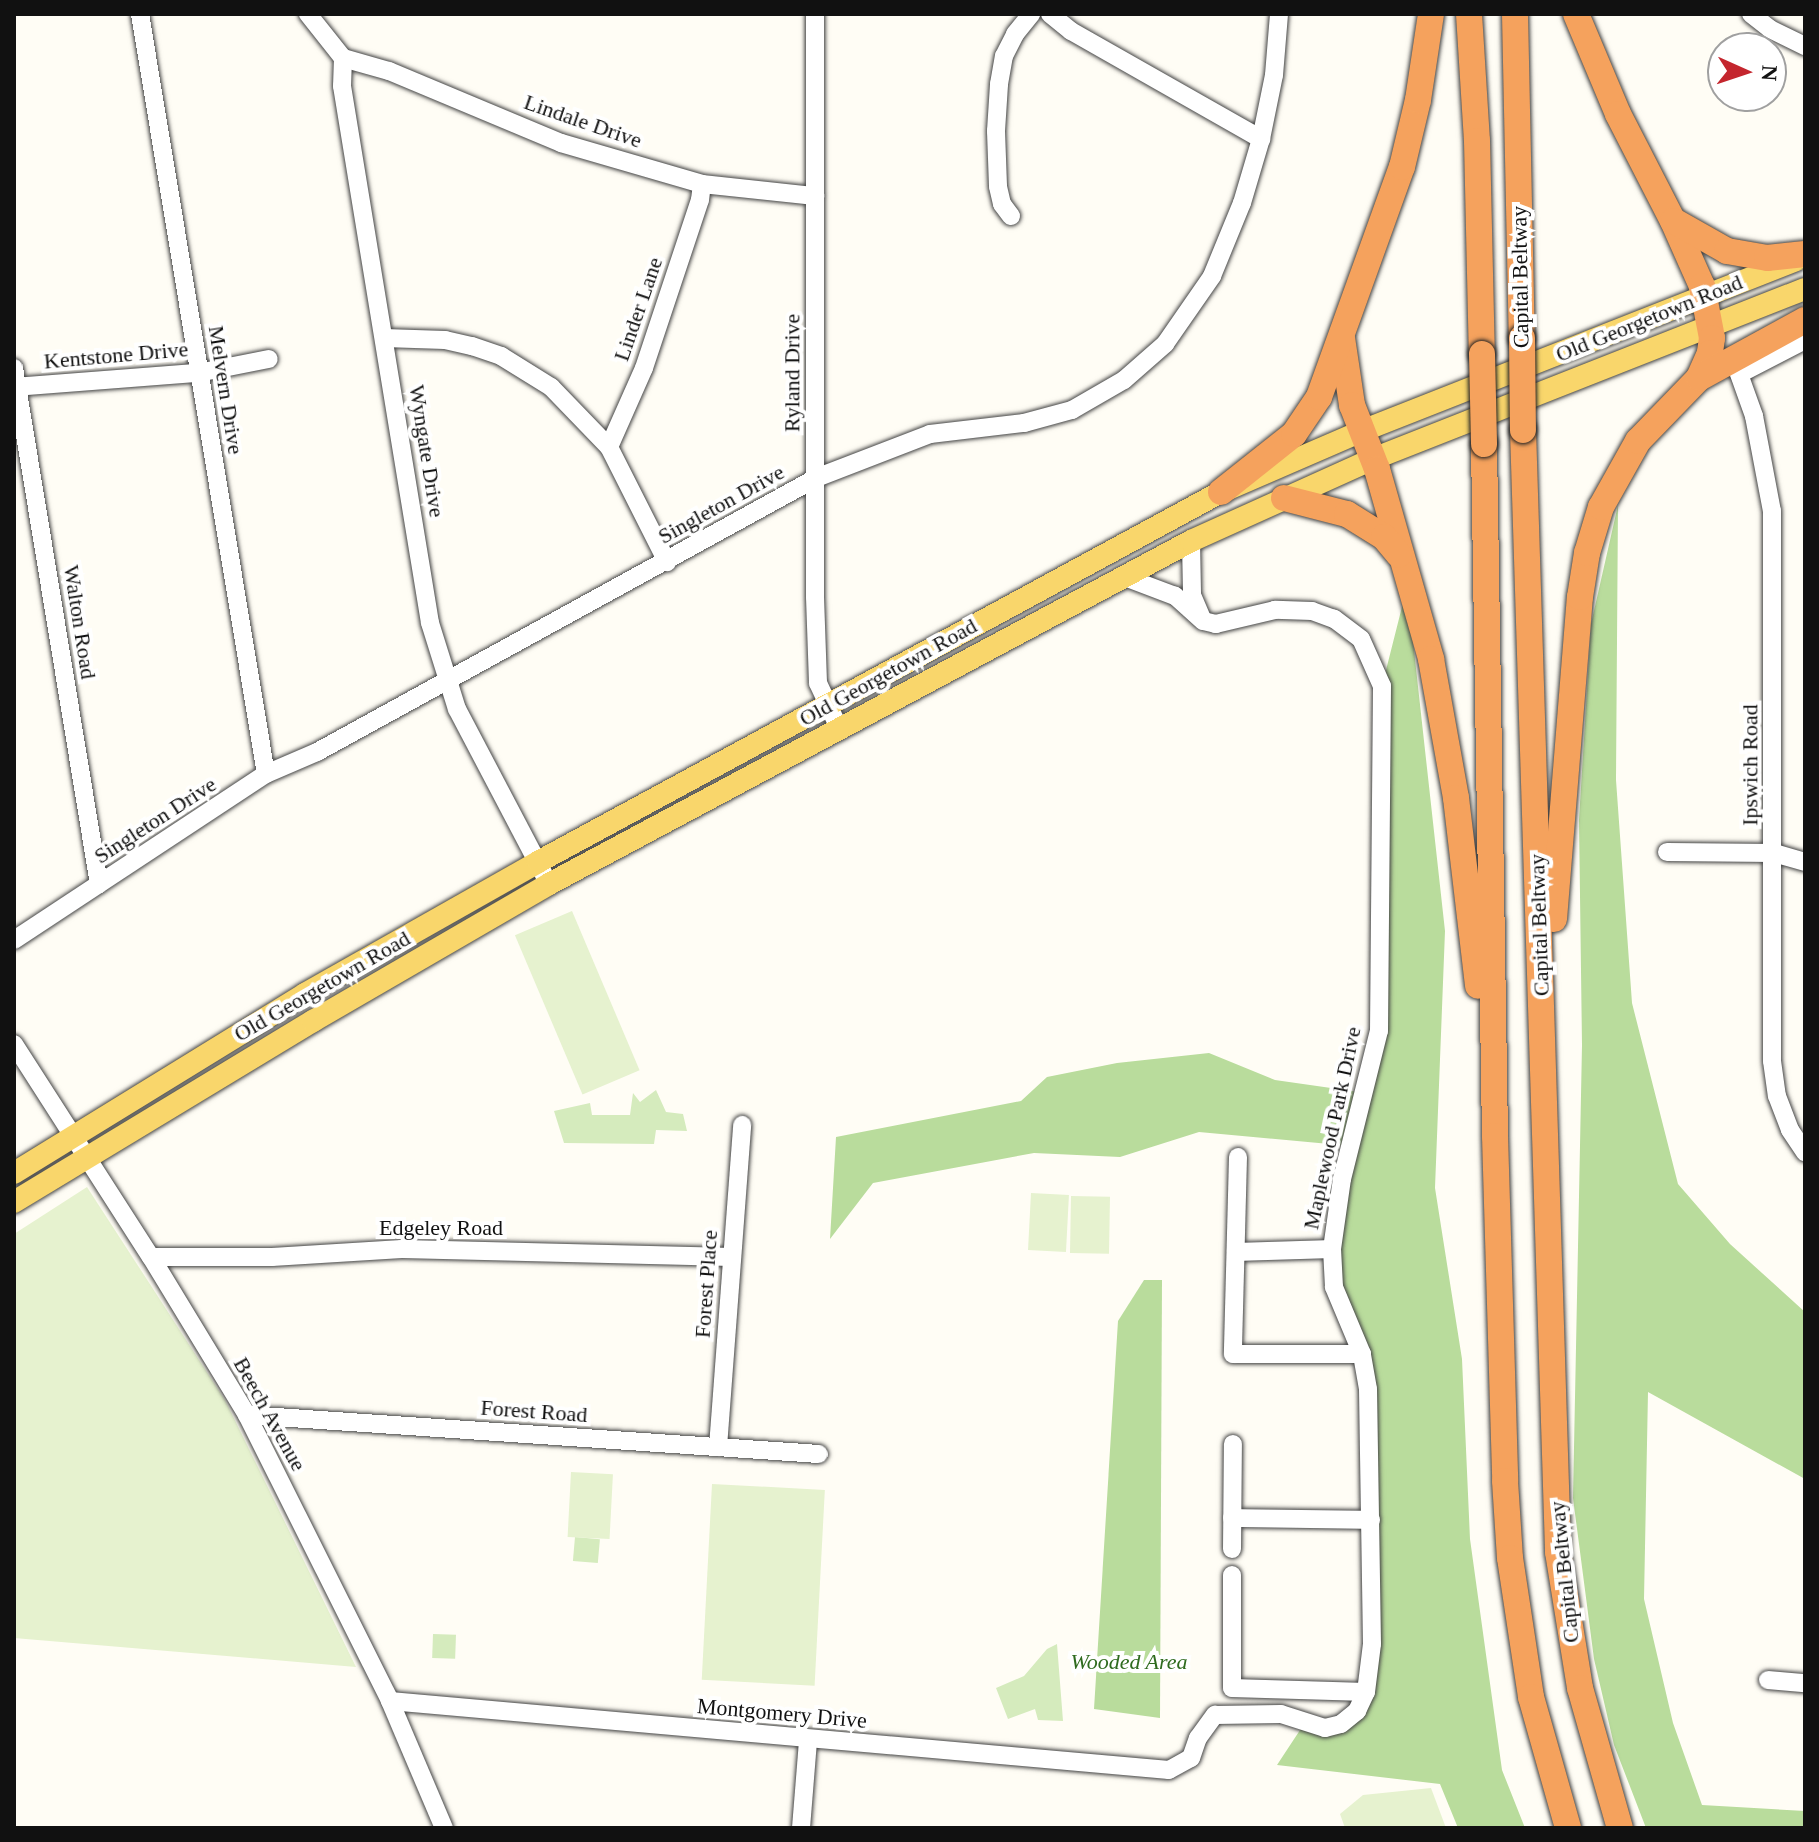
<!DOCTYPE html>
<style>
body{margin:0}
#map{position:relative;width:1819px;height:1842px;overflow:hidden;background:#fffdf5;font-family:"Times New Roman",serif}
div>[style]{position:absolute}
.green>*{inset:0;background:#d5ebbd;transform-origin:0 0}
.forest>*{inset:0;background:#b9dc9c}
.pitch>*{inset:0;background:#e6f2cf;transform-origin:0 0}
.roads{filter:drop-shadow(0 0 2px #444) drop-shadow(0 0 2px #444)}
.minor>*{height:18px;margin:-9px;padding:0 9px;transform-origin:9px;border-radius:9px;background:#fff}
.major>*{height:22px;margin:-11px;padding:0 11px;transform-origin:11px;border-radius:11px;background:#f9d66b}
.highway>*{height:26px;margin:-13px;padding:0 13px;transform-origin:13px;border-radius:13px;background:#f5a25d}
.bridges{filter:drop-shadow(0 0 2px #222) drop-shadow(0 0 2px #222)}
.highway-bridge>*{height:26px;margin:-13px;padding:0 13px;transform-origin:13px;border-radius:13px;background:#f5a25d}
span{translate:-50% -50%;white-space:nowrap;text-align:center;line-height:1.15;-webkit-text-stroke:8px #fff;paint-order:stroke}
.street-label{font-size:22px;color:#111}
.park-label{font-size:22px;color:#2f6b1f;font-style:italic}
.frame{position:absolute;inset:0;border:16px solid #111;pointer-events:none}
.north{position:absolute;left:1707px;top:32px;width:80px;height:80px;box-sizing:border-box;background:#fff;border:2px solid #a0a0a0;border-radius:50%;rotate:93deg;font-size:22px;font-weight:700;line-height:32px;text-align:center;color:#111}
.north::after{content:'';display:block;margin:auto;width:28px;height:36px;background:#c4262e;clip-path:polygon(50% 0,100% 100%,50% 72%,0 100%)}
</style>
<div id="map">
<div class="green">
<i style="clip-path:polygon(656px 1090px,666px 1112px,683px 1114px,687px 1131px,656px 1130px,654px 1144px,564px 1143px,554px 1111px,590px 1103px,592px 1115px,630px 1115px,633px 1093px,640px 1102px)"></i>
<i style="left:575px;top:1537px;width:25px;height:24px;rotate:5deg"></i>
<i style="left:433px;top:1634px;width:23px;height:24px;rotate:2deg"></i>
<i style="clip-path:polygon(1057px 1644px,1063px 1721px,1038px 1720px,1035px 1709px,1008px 1719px,996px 1688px,1024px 1676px,1047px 1649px)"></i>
</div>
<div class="forest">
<i style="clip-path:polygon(1618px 505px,1616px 780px,1632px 1003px,1678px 1184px,1730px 1244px,1805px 1312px,1805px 1479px,1648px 1392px,1644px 1599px,1673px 1723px,1702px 1805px,1805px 1811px,1805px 1828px,1646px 1828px,1614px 1745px,1594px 1659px,1573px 1498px,1582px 1045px,1579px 820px,1591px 624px)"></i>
<i style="clip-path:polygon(1407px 587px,1445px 931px,1435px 1188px,1462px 1359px,1470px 1539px,1502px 1770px,1525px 1828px,1458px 1828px,1440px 1784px,1277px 1765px,1304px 1724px,1325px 1728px,1366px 1692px,1368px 1389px,1334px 1287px,1351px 1146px,1199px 1132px,1120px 1157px,1034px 1153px,873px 1183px,830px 1239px,836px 1137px,1021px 1101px,1047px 1077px,1117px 1063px,1209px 1053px,1275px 1080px,1366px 1093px,1379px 1031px,1382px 686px)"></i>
<i style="clip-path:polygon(1144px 1280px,1162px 1280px,1160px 1718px,1094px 1709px,1118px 1321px)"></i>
</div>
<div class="pitch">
<i style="left:572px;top:911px;width:173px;height:62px;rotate:67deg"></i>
<i style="clip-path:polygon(87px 1187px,225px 1400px,356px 1667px,14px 1638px,14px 1234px)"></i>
<i style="left:1031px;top:1193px;width:38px;height:57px;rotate:3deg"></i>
<i style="left:1071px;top:1196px;width:39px;height:57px;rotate:1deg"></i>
<i style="left:571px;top:1472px;width:42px;height:65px;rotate:3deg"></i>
<i style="left:712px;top:1484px;width:113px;height:196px;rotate:3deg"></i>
<i style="clip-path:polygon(1431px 1788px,1446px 1828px,1345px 1828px,1340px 1814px,1363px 1795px)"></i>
</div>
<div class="roads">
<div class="minor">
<i style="left:140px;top:14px;width:770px;rotate:80.59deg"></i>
<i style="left:308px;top:14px;width:56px;rotate:51.5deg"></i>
<i style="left:343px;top:58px;width:28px;rotate:92deg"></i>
<i style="left:342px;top:86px;width:544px;rotate:80.69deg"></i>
<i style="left:430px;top:623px;width:90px;rotate:72.6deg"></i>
<i style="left:457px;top:709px;width:198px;rotate:62.3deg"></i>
<i style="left:815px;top:14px;width:583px;rotate:90deg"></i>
<i style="left:815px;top:597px;width:86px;rotate:88deg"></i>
<i style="left:818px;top:683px;width:50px;rotate:65deg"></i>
<i style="left:1050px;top:14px;width:27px;rotate:39deg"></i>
<i style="left:1071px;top:31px;width:219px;rotate:29.6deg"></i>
<i style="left:1751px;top:14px;width:24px;rotate:38deg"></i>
<i style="left:1770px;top:29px;width:39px;rotate:26deg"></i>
<i style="left:343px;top:58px;width:48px;rotate:15.8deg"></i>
<i style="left:389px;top:71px;width:186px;rotate:22.7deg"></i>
<i style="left:561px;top:143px;width:147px;rotate:16.2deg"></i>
<i style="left:702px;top:184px;width:114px;rotate:6.1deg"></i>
<i style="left:1011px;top:216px;width:15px;rotate:-127deg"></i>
<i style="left:1002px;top:204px;width:18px;rotate:-103deg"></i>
<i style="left:998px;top:186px;width:55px;rotate:-92.1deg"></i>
<i style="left:996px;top:131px;width:47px;rotate:-86.3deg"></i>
<i style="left:999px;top:84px;width:28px;rotate:-80deg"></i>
<i style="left:1004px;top:56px;width:25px;rotate:-63deg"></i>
<i style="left:1015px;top:34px;width:26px;rotate:-51deg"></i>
<i style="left:384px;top:338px;width:61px;rotate:1.9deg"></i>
<i style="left:445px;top:340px;width:28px;rotate:13deg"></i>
<i style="left:472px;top:346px;width:31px;rotate:19deg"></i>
<i style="left:501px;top:356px;width:59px;rotate:31.8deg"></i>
<i style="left:551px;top:387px;width:83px;rotate:46deg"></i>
<i style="left:609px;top:447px;width:129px;rotate:63.2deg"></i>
<i style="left:1805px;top:340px;width:74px;rotate:152.7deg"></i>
<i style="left:1739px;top:374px;width:45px;rotate:70.3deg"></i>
<i style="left:1754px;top:416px;width:97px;rotate:79.3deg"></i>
<i style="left:1772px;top:511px;width:550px;rotate:90deg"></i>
<i style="left:1772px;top:1061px;width:35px;rotate:82deg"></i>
<i style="left:1777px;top:1096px;width:36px;rotate:69deg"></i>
<i style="left:1790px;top:1130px;width:27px;rotate:56deg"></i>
<i style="left:14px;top:368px;width:523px;rotate:80.65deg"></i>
<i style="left:14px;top:387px;width:185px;rotate:-4.4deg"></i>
<i style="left:198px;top:373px;width:72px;rotate:-11.2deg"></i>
<i style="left:609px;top:447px;width:86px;rotate:-66.1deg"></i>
<i style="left:644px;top:368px;width:177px;rotate:-71.6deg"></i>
<i style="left:700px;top:200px;width:16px;rotate:-83deg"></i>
<i style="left:1191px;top:541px;width:54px;rotate:88.9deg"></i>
<i style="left:1192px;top:595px;width:25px;rotate:67deg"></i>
<i style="left:1667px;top:852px;width:107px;rotate:0.5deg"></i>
<i style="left:1774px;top:853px;width:32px;rotate:16deg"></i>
<i style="left:14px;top:940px;width:302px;rotate:-33.4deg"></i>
<i style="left:266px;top:774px;width:56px;rotate:-23.3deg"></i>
<i style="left:317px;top:752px;width:569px;rotate:-28.77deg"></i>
<i style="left:816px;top:478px;width:122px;rotate:-21.1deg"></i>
<i style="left:930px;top:434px;width:95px;rotate:-6.7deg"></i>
<i style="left:1024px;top:423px;width:50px;rotate:-15.2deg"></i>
<i style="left:1072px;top:410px;width:60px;rotate:-30deg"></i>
<i style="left:1124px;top:380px;width:55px;rotate:-41.3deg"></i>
<i style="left:1165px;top:344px;width:83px;rotate:-55.3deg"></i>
<i style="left:1212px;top:276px;width:79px;rotate:-67.7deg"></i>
<i style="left:1242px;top:203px;width:67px;rotate:-73.5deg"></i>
<i style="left:1261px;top:139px;width:65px;rotate:-78.5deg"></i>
<i style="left:1274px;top:75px;width:61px;rotate:-85.3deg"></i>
<i style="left:14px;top:1044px;width:253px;rotate:57.3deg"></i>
<i style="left:151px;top:1257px;width:185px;rotate:58.7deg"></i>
<i style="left:247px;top:1415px;width:320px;rotate:63.4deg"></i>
<i style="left:390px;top:1701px;width:138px;rotate:67deg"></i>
<i style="left:1238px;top:1157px;width:197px;rotate:91.5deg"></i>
<i style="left:1233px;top:1354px;width:129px"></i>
<i style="left:1236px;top:1252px;width:96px;rotate:-1.8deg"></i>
<i style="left:151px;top:1257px;width:121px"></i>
<i style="left:272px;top:1257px;width:130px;rotate:-3.5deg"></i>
<i style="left:402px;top:1249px;width:330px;rotate:1.4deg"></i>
<i style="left:247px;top:1415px;width:573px;rotate:3.9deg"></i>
<i style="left:718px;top:1447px;width:323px;rotate:-85.7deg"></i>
<i style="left:1232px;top:1518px;width:139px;rotate:0.8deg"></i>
<i style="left:1232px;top:1549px;width:105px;rotate:-89.5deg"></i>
<i style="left:1232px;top:1575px;width:113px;rotate:90deg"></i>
<i style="left:1232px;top:1688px;width:134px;rotate:1.7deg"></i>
<i style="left:1768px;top:1680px;width:37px;rotate:5deg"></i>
<i style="left:390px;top:1701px;width:782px;rotate:5.06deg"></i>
<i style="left:1169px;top:1770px;width:25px;rotate:-29deg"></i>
<i style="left:1191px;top:1758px;width:21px;rotate:-71deg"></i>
<i style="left:1198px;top:1738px;width:29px;rotate:-54deg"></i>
<i style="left:1215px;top:1715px;width:66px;rotate:-0.9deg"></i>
<i style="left:1281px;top:1714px;width:46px;rotate:17.7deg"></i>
<i style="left:1325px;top:1728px;width:16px;rotate:-14deg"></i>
<i style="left:1341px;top:1724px;width:21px;rotate:-39deg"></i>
<i style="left:1357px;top:1711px;width:21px;rotate:-65deg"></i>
<i style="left:1366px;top:1692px;width:48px;rotate:-82.9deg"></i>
<i style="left:1372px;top:1644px;width:255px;rotate:-90.9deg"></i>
<i style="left:1368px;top:1389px;width:36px;rotate:-100deg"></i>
<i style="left:1362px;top:1354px;width:73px;rotate:-112.7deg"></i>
<i style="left:1334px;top:1287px;width:38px;rotate:-93deg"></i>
<i style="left:1332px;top:1249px;width:71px;rotate:-81.9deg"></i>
<i style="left:1342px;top:1179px;width:153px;rotate:-76deg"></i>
<i style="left:1379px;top:1031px;width:345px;rotate:-89.5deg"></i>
<i style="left:1382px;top:686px;width:51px;rotate:-114.1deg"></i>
<i style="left:1361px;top:639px;width:34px;rotate:-143deg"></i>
<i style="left:1334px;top:619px;width:23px;rotate:-160deg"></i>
<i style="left:1312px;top:611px;width:37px;rotate:-178deg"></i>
<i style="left:1275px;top:610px;width:61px;rotate:166.7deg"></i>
<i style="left:1216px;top:624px;width:13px;rotate:-167deg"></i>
<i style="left:1203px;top:621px;width:38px;rotate:-138deg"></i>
<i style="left:1175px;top:596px;width:57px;rotate:-159.3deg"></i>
<i style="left:801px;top:1828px;width:87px;rotate:-85.4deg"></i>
</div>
<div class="major">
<i style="left:14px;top:1173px;width:342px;rotate:-31.6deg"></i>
<i style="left:305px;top:994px;width:268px;rotate:-29.5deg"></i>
<i style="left:538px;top:862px;width:777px;rotate:-28.45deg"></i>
<i style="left:1221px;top:492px;width:154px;rotate:-23.4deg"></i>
<i style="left:1362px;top:431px;width:466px;rotate:-21.5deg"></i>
<i style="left:14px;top:1202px;width:350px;rotate:-31.2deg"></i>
<i style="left:313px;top:1021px;width:273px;rotate:-30.1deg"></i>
<i style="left:549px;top:884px;width:728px;rotate:-28.11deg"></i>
<i style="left:1191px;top:541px;width:200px;rotate:-24.3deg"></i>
<i style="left:1373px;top:459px;width:464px;rotate:-21.5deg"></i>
</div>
<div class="highway">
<i style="left:1469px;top:14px;width:127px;rotate:86.4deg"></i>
<i style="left:1477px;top:141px;width:213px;rotate:88.7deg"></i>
<i style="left:1515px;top:14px;width:324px;rotate:88.8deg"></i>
<i style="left:1576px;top:14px;width:108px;rotate:67.2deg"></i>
<i style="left:1618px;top:114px;width:120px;rotate:62.8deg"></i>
<i style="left:1673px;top:221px;width:71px;rotate:66deg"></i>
<i style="left:1702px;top:286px;width:53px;rotate:79.1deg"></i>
<i style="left:1712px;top:338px;width:15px;rotate:98deg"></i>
<i style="left:1710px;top:353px;width:27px;rotate:114deg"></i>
<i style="left:1674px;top:221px;width:61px;rotate:29.5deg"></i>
<i style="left:1727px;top:251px;width:41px;rotate:9.9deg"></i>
<i style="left:1767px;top:258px;width:38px;rotate:-6deg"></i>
<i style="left:1342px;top:338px;width:68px;rotate:81.5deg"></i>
<i style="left:1352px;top:405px;width:69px;rotate:68.7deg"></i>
<i style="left:1377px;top:469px;width:198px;rotate:74.1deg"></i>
<i style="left:1431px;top:659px;width:141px;rotate:79.8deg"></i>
<i style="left:1456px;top:798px;width:189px;rotate:83.3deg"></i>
<i style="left:1523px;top:430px;width:1123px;rotate:88.21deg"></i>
<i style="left:1558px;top:1552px;width:138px;rotate:80.8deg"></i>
<i style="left:1580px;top:1688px;width:146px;rotate:74.1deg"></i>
<i style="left:1484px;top:444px;width:692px;rotate:89.09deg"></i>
<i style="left:1495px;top:1136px;width:345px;rotate:88.3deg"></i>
<i style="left:1505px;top:1481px;width:77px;rotate:86.3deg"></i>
<i style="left:1510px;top:1558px;width:141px;rotate:81.4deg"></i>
<i style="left:1531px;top:1697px;width:136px;rotate:74.2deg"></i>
<i style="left:1221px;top:492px;width:93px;rotate:-38.5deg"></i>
<i style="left:1294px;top:434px;width:45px;rotate:-56deg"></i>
<i style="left:1319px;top:397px;width:245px;rotate:-70.2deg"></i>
<i style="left:1402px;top:167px;width:69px;rotate:-76.6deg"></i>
<i style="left:1418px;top:100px;width:87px;rotate:-81.4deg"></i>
<i style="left:1284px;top:498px;width:65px;rotate:14.3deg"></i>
<i style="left:1347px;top:514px;width:44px;rotate:31.9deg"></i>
<i style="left:1384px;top:537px;width:23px;rotate:50deg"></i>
<i style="left:1554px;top:919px;width:323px;rotate:-85.4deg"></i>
<i style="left:1580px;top:597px;width:45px;rotate:-81deg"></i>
<i style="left:1587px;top:553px;width:48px;rotate:-73.1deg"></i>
<i style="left:1601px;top:507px;width:76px;rotate:-60.7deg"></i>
<i style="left:1638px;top:441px;width:88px;rotate:-45.9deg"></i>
<i style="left:1699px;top:378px;width:121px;rotate:-28.7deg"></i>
</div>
</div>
<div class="bridges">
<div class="highway-bridge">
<i style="left:1522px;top:338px;width:92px;rotate:89.4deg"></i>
<i style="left:1482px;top:354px;width:90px;rotate:88.7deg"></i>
</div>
</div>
<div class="street-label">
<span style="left:583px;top:121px;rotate:19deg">Lindale Drive</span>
<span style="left:1520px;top:277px;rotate:-91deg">Capital Beltway</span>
<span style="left:638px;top:309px;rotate:-71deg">Linder Lane</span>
<span style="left:1649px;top:318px;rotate:-22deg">Old Georgetown Road</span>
<span style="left:116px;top:355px;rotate:-5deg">Kentstone Drive</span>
<span style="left:792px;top:373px;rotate:-90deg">Ryland Drive</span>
<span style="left:226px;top:390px;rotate:81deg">Melvern Drive</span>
<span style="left:427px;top:451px;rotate:81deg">Wyngate Drive</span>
<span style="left:721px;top:504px;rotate:-29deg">Singleton Drive</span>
<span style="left:80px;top:622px;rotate:81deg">Walton Road</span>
<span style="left:888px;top:672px;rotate:-29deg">Old Georgetown Road</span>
<span style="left:1750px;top:765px;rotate:-90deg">Ipswich Road</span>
<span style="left:155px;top:820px;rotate:-33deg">Singleton Drive</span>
<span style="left:1539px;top:925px;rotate:-92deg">Capital Beltway</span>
<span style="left:322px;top:986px;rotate:-30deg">Old Georgetown Road</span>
<span style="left:1332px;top:1128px;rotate:-78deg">Maplewood Park Drive</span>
<span style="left:441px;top:1228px">Edgeley Road</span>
<span style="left:706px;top:1284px;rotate:-86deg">Forest Place</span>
<span style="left:534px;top:1411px;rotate:4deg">Forest Road</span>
<span style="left:270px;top:1414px;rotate:61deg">Beech Avenue</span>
<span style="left:1564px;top:1572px;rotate:-96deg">Capital Beltway</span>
<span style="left:782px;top:1713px;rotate:5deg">Montgomery Drive</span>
</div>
<div class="park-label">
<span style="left:1129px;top:1662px">Wooded Area</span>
</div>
<div class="frame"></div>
<div class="north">N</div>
</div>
